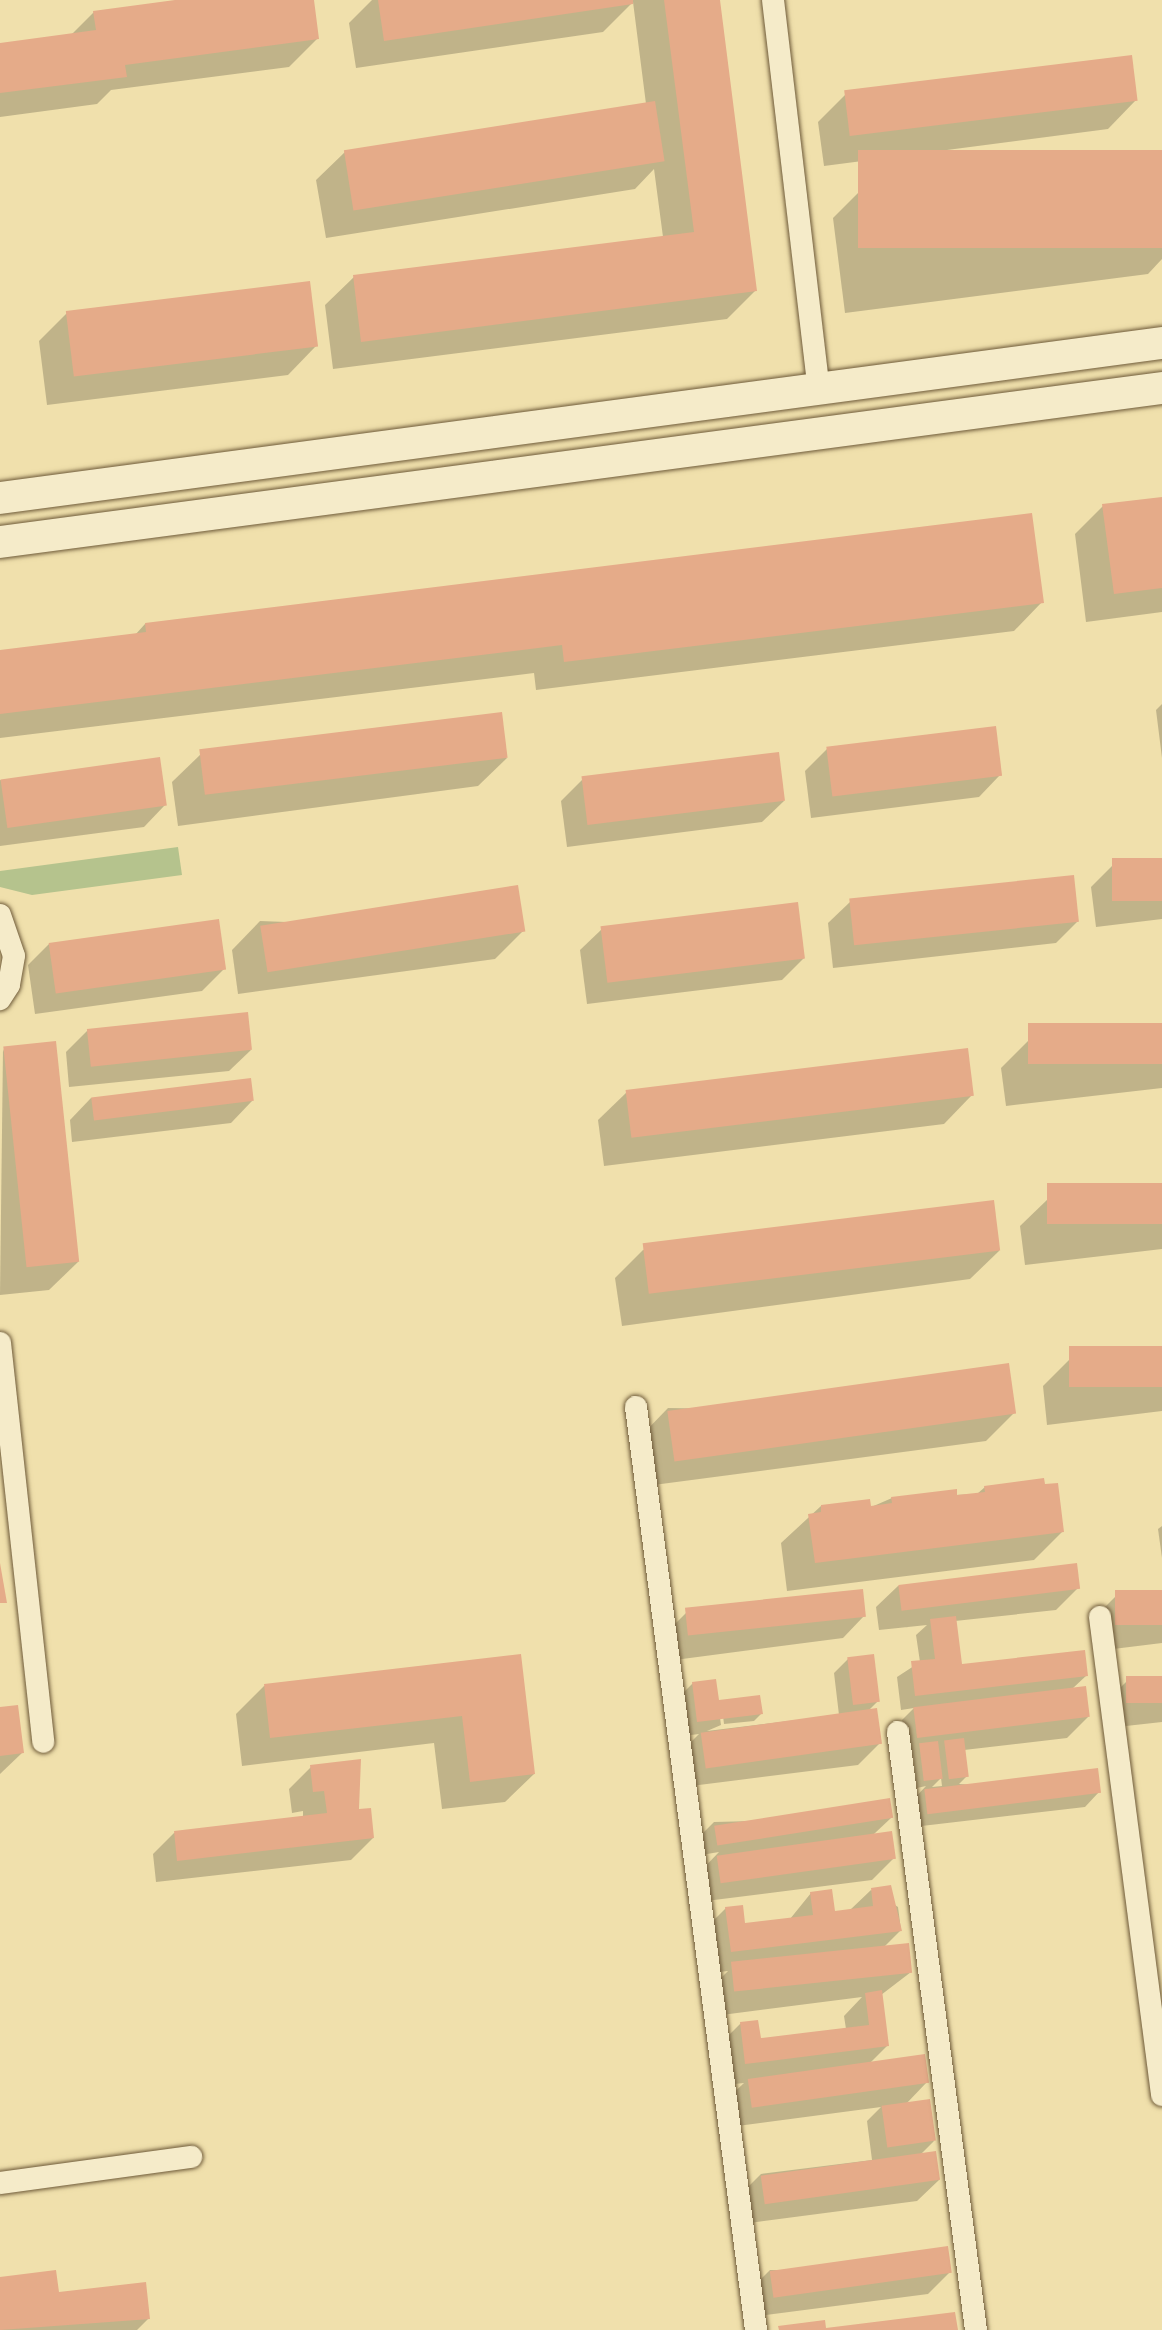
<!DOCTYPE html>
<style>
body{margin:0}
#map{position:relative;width:1162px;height:2330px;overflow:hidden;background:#f0e0ac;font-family:"Sorts Mill Goudy",serif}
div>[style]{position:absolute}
.green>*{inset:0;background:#b5c38d}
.shadow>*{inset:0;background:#0003}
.building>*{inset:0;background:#e5ab89;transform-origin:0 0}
.roads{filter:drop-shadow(0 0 2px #6e5a39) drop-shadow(0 0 2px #6e5a39)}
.minor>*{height:22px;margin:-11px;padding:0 11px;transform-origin:11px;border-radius:11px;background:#f5ebc9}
.secondary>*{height:32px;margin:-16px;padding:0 16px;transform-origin:16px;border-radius:16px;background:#f5ebc9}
span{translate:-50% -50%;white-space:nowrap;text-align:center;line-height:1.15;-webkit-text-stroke:5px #f5ebc9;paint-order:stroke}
</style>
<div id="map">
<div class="green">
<i style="clip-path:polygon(178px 847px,182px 875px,32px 895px,0 887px,0 871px)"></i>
</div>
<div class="shadow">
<i style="clip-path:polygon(187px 0,313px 0,318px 38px,289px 67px,111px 90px,97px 104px,0 117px,0 45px,71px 35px,94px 12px)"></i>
<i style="clip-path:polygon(372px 0,718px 0,755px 291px,727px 319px,333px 369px,325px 305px,354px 277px,663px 237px,654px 169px,635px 189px,326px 238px,316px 180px,345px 152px,646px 104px,633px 2px,603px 32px,356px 68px,349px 23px)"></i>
<i style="clip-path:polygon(846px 94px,1136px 100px,1108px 129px,824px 166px,818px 122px)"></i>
<i style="clip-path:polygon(1162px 151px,1162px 259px,1148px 274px,845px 313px,833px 218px,861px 190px)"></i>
<i style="clip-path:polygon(67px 313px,316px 346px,288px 375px,47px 405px,39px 341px)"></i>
<i style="clip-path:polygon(1162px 499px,1162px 612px,1086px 622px,1075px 534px,1103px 506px)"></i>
<i style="clip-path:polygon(1042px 602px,1014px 631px,536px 690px,534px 673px,0 738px,0 651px,135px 635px,145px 624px)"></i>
<i style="clip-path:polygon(1162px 704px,1162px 758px,1156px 710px)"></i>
<i style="clip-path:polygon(827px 749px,1000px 775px,979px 797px,811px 818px,805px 771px)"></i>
<i style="clip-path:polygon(201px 754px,507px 758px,478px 786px,178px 826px,172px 782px)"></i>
<i style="clip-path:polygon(583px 779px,784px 801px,762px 822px,567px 847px,561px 801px)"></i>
<i style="clip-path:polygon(0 780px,165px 805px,144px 827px,0 846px)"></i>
<i style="clip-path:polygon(1162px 859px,1162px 919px,1096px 927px,1091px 887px,1113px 865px)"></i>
<i style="clip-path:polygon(850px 902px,1078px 921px,1056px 943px,833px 968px,828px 923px)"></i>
<i style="clip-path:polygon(260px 921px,523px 931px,495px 959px,238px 994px,232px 950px)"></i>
<i style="clip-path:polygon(602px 929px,804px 958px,782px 980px,587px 1004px,580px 950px)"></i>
<i style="clip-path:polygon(50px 943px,224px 969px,202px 991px,35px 1014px,28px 965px)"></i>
<i style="clip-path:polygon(1162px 1024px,1162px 1088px,1006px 1106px,1001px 1068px,1029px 1040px)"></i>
<i style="clip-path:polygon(88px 1030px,251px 1050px,229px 1071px,69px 1087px,66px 1052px)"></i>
<i style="clip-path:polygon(3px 1049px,78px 1262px,49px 1290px,0 1295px)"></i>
<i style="clip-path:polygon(627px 1092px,972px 1095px,944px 1124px,604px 1166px,598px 1120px)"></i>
<i style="clip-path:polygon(91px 1098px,252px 1101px,231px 1123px,72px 1142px,70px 1120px)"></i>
<i style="clip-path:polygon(1162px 1185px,1162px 1249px,1025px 1265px,1020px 1226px,1049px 1198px)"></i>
<i style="clip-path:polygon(992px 1202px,999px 1251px,970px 1279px,622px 1326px,615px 1278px,643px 1250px)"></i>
<i style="clip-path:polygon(1162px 1347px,1162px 1411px,1047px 1425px,1043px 1386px,1071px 1358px)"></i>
<i style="clip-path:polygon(668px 1408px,1014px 1413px,986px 1441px,646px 1486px,640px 1437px)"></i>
<i style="clip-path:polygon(985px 1487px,1062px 1532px,1034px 1560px,787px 1591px,781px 1543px,821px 1506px,869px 1508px,892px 1498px,977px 1494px)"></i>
<i style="clip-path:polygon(1162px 1526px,1162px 1558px,1158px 1529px)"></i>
<i style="clip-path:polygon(evenodd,898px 1586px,1078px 1588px,1056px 1610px,955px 1621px,960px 1666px,1087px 1675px,1072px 1689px,1088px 1717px,1067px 1738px,964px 1750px,967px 1776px,959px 1784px,1099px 1792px,1085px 1807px,913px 1827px,910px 1803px,926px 1786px,917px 1788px,913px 1756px,895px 1758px,892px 1730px,914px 1708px,901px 1710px,897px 1677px,920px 1662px,916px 1635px,927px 1625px,879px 1630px,876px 1607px,898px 1586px,941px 1778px,942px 1786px,932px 1787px,941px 1778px)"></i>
<i style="clip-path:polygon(1162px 1591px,1162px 1643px,1097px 1651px,1094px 1618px,1115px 1597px)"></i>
<i style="clip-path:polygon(686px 1613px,864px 1616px,843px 1638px,667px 1661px,664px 1635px)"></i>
<i style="clip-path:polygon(520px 1656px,534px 1774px,505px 1802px,442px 1809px,434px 1743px,242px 1766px,236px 1714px,264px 1686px)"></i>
<i style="clip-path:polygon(848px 1659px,878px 1701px,868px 1711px,880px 1743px,858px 1765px,683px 1787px,679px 1754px,699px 1734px,683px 1736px,678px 1698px,693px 1683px,715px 1681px,721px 1725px,707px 1731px,839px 1715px,834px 1673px)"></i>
<i style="clip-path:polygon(1162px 1677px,1162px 1722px,1108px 1728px,1105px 1703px,1127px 1681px)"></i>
<i style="clip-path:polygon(721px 1701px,761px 1714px,754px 1721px,724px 1724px)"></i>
<i style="clip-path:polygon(0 1708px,23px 1752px,0 1774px)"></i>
<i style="clip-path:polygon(311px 1767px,358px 1811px,373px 1838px,351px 1860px,156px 1882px,153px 1854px,174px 1833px,303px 1817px,303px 1811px,292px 1813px,289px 1789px)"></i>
<i style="clip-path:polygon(891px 1818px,874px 1834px,894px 1858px,872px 1880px,698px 1902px,695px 1877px,719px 1852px,701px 1855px,699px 1837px,714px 1822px)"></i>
<i style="clip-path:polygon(871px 1890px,898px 1907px,901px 1930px,883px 1948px,911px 1972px,881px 1995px,888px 2045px,870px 2063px,927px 2082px,906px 2104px,934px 2141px,921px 2154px,939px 2180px,917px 2201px,742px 2224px,739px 2196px,761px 2174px,872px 2160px,867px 2121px,881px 2107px,730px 2127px,726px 2100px,744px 2083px,724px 2085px,719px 2045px,741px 2023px,760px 2040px,846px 2029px,844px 2016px,862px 1997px,714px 2016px,710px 1989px,728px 1971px,710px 1973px,704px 1930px,726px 1908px,744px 1925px,790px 1919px,811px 1893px,834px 1913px,850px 1910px)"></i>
<i style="clip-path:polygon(770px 2270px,950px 2272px,928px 2294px,751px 2317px,748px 2292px)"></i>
<i style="clip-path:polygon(0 2279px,57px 2294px,149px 2318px,137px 2330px,0 2330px)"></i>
</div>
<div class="building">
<i style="clip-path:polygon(175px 0,314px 0,319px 39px,125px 65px,127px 77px,0 93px,0 43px,96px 30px,93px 11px)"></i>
<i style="clip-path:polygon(378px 0,633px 0,633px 4px,384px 41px)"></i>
<i style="clip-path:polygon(664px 0,720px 0,757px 291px,361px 342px,353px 275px,694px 232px)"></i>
<i style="left:1132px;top:55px;width:46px;height:290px;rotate:83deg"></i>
<i style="left:655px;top:101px;width:61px;height:315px;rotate:81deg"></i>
<i style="left:1162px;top:150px;width:98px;height:304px;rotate:90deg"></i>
<i style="left:310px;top:281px;width:66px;height:246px;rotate:83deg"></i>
<i style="clip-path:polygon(1162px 497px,1162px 588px,1114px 594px,1102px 504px)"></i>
<i style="clip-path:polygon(1032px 513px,1044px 603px,564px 662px,562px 645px,0 714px,0 650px,146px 632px,145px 623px)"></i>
<i style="left:502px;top:712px;width:46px;height:305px;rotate:83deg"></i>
<i style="left:996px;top:726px;width:50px;height:171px;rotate:83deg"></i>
<i style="left:779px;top:752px;width:49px;height:199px;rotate:83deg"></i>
<i style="left:160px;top:757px;width:49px;height:161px;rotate:82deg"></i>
<i style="left:1162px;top:858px;width:43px;height:50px;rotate:90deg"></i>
<i style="left:1074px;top:875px;width:47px;height:226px;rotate:84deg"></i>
<i style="left:518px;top:885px;width:47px;height:261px;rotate:81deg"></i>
<i style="left:798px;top:902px;width:57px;height:199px;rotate:83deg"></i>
<i style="left:219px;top:919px;width:51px;height:172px;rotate:82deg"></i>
<i style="left:248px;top:1012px;width:38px;height:162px;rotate:84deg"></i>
<i style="left:1162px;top:1023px;width:41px;height:134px;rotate:90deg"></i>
<i style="left:56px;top:1041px;width:222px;height:53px;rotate:84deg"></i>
<i style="left:968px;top:1048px;width:48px;height:345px;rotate:83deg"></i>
<i style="left:251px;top:1078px;width:23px;height:161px;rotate:83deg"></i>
<i style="left:1162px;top:1183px;width:41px;height:115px;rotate:90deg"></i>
<i style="left:994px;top:1200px;width:51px;height:354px;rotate:83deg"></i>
<i style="left:1162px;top:1346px;width:41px;height:93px;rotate:90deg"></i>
<i style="left:1009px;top:1363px;width:51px;height:345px;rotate:82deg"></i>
<i style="clip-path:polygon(1044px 1478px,1045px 1484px,1058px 1483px,1064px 1532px,815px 1563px,808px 1514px,821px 1512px,821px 1505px,870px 1499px,871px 1506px,892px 1503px,891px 1497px,957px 1489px,957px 1495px,985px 1492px,984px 1486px)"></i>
<i style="clip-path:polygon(0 1563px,7px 1603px,0 1603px)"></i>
<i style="left:1077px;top:1563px;width:26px;height:180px;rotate:83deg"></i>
<i style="left:863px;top:1589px;width:28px;height:179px;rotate:84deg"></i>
<i style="left:1162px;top:1590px;width:35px;height:47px;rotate:90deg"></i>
<i style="clip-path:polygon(956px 1616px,962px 1664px,1085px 1650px,1088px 1676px,915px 1696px,911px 1661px,935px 1659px,930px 1619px)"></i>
<i style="clip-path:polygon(521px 1654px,535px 1774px,470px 1782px,462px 1716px,270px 1738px,264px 1684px)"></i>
<i style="left:874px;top:1654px;width:48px;height:27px;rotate:83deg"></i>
<i style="left:1162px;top:1676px;width:27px;height:36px;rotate:90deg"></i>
<i style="clip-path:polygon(716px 1679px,719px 1700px,760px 1695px,763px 1714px,697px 1722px,692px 1682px)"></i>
<i style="left:1086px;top:1686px;width:31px;height:174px;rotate:83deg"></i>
<i style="clip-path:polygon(18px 1705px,24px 1753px,0 1756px,0 1707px)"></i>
<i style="left:877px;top:1708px;width:36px;height:178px;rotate:82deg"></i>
<i style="left:964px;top:1738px;width:39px;height:20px;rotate:83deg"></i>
<i style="left:938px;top:1741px;width:38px;height:19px;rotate:83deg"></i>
<i style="clip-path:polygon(361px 1759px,359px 1809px,371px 1808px,374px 1838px,177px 1861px,174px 1831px,327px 1813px,324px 1791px,313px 1792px,310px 1765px)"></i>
<i style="left:1098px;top:1768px;width:25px;height:175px;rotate:83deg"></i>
<i style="left:890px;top:1798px;width:20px;height:178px;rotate:81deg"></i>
<i style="left:892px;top:1831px;width:28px;height:177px;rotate:82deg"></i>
<i style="clip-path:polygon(891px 1885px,902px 1931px,731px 1952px,725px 1907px,743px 1905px,745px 1923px,813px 1915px,810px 1892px,832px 1889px,835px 1911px,873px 1906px,871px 1888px)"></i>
<i style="left:909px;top:1943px;width:30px;height:179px;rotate:84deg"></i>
<i style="clip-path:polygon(882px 1990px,889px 2046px,745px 2064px,740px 2022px,758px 2020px,761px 2038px,869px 2025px,865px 1993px)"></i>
<i style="left:925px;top:2054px;width:29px;height:179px;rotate:82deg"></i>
<i style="left:930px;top:2099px;width:42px;height:49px;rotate:82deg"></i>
<i style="left:936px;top:2151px;width:29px;height:177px;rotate:82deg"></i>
<i style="left:948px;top:2246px;width:27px;height:180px;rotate:82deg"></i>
<i style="clip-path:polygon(56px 2270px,59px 2292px,146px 2282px,150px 2319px,0 2330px,0 2277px)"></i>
<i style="clip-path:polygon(955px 2312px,958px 2330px,779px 2330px,778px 2326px,825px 2320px,826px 2328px)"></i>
</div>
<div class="roads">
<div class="minor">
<i style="left:773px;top:0;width:392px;rotate:83.3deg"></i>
<i style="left:0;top:915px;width:43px;rotate:71.1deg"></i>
<i style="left:14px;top:956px;width:29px;rotate:100deg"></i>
<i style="left:9px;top:985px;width:17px;rotate:123deg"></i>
<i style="left:0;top:1343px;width:401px;rotate:83.8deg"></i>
<i style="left:636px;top:1407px;width:931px;rotate:82.59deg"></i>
<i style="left:1100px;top:1617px;width:482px;rotate:82.6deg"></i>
<i style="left:898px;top:1732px;width:603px;rotate:82.57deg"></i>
<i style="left:0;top:2183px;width:193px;rotate:-7.8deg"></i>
</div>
<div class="secondary">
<i style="left:0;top:498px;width:1172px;rotate:-7.6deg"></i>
<i style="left:0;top:542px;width:1172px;rotate:-7.55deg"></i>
</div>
</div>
</div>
